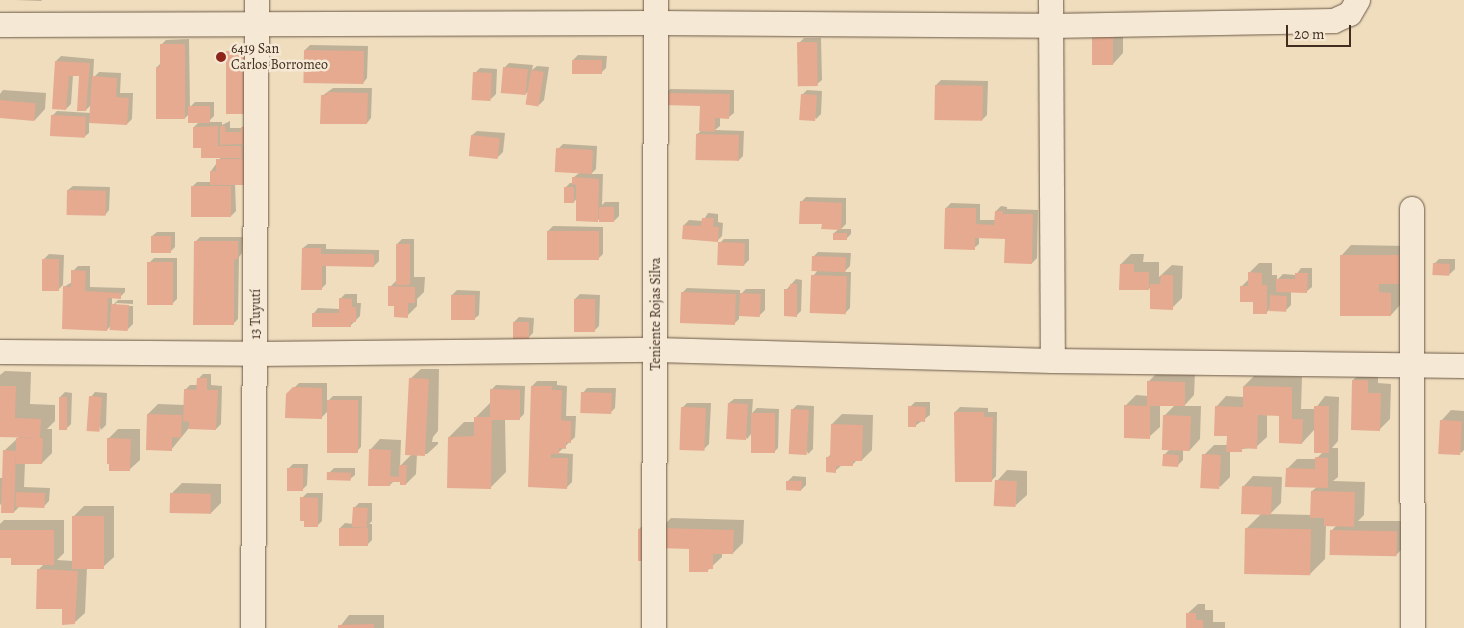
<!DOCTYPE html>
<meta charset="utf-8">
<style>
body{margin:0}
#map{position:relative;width:1464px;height:628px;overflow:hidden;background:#efddbe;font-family:Alegreya,serif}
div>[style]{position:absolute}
.shadow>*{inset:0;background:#0003}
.building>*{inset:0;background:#e5aa8f;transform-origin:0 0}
.roads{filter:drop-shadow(0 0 1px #6c5947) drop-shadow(0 0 1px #6c5947)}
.minor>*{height:24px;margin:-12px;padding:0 12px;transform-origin:12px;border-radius:12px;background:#f5e9d5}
.dots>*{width:14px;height:14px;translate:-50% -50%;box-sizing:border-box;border:2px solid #f5e9d5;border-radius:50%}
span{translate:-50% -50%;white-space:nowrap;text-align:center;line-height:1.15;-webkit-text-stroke:5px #f5e9d5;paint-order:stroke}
.poi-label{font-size:14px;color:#412d1f}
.left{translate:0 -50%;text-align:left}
.street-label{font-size:14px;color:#412d1f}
.scale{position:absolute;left:1286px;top:25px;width:65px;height:22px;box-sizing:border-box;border:2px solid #412d1f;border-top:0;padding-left:6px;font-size:15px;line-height:18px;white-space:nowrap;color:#412d1f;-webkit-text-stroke:4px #f5e9d5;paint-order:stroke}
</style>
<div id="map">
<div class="shadow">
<i style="clip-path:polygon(15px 0,42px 0,41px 1px)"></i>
<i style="clip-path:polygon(1123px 26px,1123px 53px,1113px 64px,1093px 36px)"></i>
<i style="clip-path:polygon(804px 38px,821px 38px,822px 80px,817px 84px,799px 43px)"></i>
<i style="clip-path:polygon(189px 39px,190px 107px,195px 102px,214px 102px,214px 116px,208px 122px,222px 122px,222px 125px,230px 121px,230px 128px,242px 128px,247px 122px,263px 122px,235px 184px,236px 211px,231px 216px,192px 187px,197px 182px,211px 182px,211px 171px,221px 157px,202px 147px,194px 127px,200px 121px,190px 113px,185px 118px,157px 67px,161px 63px,161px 45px,166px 40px)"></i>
<i style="clip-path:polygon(310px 45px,368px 46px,367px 78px,363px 83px,305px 50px)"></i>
<i style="clip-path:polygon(233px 47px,263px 47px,263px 108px,228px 52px)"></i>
<i style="clip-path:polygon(578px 55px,607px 56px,606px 68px,601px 73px,573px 60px)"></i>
<i style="clip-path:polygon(61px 56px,94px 59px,93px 78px,99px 72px,121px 73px,120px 93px,133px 93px,132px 119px,127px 124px,89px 121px,89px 133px,84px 137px,52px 116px,57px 111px,91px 113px,92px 104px,86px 110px,80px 75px,73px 75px,71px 104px,66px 109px,56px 61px)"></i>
<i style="clip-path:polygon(509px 63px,533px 65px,532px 70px,537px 66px,549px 67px,544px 100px,539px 105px,529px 90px,526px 94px,504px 68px)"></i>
<i style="clip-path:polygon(480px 68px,497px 69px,496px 94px,491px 99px,475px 73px)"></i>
<i style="clip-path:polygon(941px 80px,988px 81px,987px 115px,982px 120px,936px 85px)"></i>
<i style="clip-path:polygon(333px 88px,372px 88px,371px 118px,367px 123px,322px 96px)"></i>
<i style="clip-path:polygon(670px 89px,734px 90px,734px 113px,729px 117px,720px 117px,720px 126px,715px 130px,744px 131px,743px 156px,738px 161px,697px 134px,701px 131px,701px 105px,666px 94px)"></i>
<i style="clip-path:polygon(3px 90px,46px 93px,45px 109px,35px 120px,0 117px,0 94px)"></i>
<i style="clip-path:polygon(807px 90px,822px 91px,821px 114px,816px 119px,802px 95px)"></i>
<i style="clip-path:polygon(477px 131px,505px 133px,503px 152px,498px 157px,472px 135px)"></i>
<i style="clip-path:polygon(563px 144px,597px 146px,596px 169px,591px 174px,603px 174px,602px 205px,605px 202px,619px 202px,619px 216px,614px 221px,600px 218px,597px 221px,577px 198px,574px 202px,565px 188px,570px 183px,574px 183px,573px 178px,579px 173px,558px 149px)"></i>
<i style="clip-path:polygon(73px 186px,110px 187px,109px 210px,105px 215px,68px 190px)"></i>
<i style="clip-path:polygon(806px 197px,846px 198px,846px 224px,841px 229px,851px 229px,851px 234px,846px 239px,834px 233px,840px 228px,823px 223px,801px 202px)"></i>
<i style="clip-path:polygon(951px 203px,980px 204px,980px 220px,996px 220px,996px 211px,1001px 206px,1007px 207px,1007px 209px,1038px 210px,1037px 258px,1032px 263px,1006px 238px,979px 237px,979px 244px,974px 248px,946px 208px)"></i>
<i style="clip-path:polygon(708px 213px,718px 214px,718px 222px,723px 223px,722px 236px,717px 241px,684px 225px,689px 220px,703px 221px)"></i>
<i style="clip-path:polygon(553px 226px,603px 227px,603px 254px,598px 259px,548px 231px)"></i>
<i style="clip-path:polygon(157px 232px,175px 232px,175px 247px,170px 252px,152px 236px)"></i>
<i style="clip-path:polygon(200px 237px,243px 237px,242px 253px,239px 257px,238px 319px,233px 324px,195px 242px)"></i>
<i style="clip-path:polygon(402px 239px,414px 239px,414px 277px,425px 277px,424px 292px,417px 299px,417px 306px,407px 316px,396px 304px,390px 287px,397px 280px,397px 244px)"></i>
<i style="clip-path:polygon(724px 239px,749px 239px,749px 260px,744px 265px,719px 244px)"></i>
<i style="clip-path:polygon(308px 244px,326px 244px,326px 249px,379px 250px,379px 261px,374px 266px,326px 265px,326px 284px,321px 289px,303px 248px)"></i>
<i style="clip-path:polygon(1351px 245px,1409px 246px,1409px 273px,1399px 283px,1401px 283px,1401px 304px,1391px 315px,1341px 256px)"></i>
<i style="clip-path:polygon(818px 252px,851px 253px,850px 266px,844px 272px,851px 272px,850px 308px,845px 313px,813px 276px,818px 270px,813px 257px)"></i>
<i style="clip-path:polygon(49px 254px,64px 255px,63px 285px,58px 290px,44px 259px)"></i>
<i style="clip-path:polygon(1131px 254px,1144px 254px,1143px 262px,1159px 262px,1159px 277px,1172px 265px,1183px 266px,1182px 298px,1172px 308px,1152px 286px,1149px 289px,1121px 264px)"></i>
<i style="clip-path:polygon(154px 258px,177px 258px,177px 299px,172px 304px,149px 263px)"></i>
<i style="clip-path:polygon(1439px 259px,1455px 259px,1455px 269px,1450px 274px,1434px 264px)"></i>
<i style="clip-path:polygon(1259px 263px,1272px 263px,1272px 275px,1277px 275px,1277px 280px,1283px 274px,1296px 275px,1301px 268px,1312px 268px,1312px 287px,1307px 291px,1291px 291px,1291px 305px,1286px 310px,1271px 308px,1266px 313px,1242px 286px,1249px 279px,1249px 273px)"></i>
<i style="clip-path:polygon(78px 266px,90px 266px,90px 287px,125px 288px,125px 292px,120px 297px,112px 297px,112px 306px,118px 300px,133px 300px,133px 304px,116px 303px,116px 306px,133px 306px,133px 324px,128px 329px,112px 324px,107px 330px,64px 287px,72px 282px,73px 271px)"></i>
<i style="clip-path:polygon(796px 279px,802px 280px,801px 311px,796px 316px,786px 290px)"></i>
<i style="clip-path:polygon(687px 288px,740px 290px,740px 295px,746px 289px,765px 289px,765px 310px,760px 315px,739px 315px,739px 319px,734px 324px,682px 293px)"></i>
<i style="clip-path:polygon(457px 290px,480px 291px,479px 315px,474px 319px,452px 295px)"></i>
<i style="clip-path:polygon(345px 294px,357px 294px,357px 303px,361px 303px,360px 316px,350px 326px,314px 313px,318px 308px,340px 309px,340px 299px)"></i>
<i style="clip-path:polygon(580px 294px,600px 295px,599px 326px,594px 331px,575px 299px)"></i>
<i style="clip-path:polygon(519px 317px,534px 318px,533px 333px,528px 338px,514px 322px)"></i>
<i style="clip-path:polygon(421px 369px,439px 369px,438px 431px,433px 437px,432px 442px,438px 442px,438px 444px,427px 454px,417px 454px,416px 474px,406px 484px,401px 481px,394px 481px,390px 485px,370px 450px,380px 439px,401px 440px,400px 466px,412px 454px,410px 379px)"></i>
<i style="clip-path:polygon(1363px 370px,1378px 370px,1378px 383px,1391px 384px,1390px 419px,1380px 429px,1353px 380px)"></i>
<i style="clip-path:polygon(5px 371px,31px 372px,30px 404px,55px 405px,55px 421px,47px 429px,52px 429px,52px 453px,42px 463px,25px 463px,24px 487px,50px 488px,49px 501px,44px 506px,20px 506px,14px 512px,3px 502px,0 505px,0 478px,3px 478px,4px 451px,20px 436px,0 435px,0 375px)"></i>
<i style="clip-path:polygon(1159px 371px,1195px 372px,1194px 395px,1184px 406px,1201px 406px,1200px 439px,1190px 450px,1183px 449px,1183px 460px,1178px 465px,1164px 455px,1170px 449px,1164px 416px,1175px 405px,1160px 405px,1160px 427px,1149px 437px,1125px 406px,1136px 395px,1148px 396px,1148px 382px)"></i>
<i style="clip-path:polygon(203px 374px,211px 374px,211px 385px,222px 386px,221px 424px,216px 429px,189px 428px,171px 450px,148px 414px,158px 404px,185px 405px,185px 390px,190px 385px,198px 385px,198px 379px)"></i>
<i style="clip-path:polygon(1254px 376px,1302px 377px,1301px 409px,1315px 409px,1325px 396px,1339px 397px,1338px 441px,1332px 448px,1338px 448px,1338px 477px,1333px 481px,1365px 482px,1364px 515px,1358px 521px,1407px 521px,1406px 545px,1396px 555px,1331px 531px,1337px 525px,1326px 525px,1325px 559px,1310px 574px,1246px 529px,1262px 513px,1243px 487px,1253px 476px,1282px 477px,1281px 503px,1270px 514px,1312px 515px,1312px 491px,1317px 487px,1287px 469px,1297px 459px,1316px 459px,1323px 452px,1314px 430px,1302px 443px,1280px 414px,1267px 414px,1267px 437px,1256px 447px,1230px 451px,1230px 477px,1220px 487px,1204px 455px,1214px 445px,1228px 445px,1228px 435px,1216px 407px,1226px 396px,1244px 397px,1244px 386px)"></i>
<i style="clip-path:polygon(537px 381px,557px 381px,557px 385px,567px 386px,566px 416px,576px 416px,575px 437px,558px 453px,573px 454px,572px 482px,567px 487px,529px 486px,532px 386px)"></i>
<i style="clip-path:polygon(299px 383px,327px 383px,327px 402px,333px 396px,362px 396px,361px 447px,356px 452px,328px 411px,321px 418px,287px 395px)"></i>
<i style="clip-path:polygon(496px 385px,525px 386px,524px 414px,519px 419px,505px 419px,506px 472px,491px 487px,449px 437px,464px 422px,475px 422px,475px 418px,490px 403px,491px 390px)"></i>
<i style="clip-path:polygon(587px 388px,616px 388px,615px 408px,610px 413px,583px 393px)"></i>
<i style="clip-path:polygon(65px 392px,72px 393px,71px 424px,66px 429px,60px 397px)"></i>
<i style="clip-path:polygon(95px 392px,107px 393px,106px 425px,101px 430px,91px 397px)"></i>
<i style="clip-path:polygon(734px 399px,753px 399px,752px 413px,757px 408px,779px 409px,778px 448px,773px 453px,751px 434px,747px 439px,729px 403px)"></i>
<i style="clip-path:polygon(915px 402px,930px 402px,930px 415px,915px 426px,910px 407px)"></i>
<i style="clip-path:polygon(687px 403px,711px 403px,709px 444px,704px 449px,682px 408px)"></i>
<i style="clip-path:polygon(797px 405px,814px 406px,813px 449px,808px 454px,792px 410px)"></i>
<i style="clip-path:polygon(960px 407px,988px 408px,988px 412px,997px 412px,996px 476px,991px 481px,955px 412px)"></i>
<i style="clip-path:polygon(1451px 410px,1464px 411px,1464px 450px,1461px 453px,1441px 421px)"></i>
<i style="clip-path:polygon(842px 414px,873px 415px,872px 450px,862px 460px,857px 460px,852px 465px,842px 465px,835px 471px,827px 458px,831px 454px,832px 424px)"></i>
<i style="clip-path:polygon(118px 429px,140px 429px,140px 460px,129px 470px,108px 439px)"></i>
<i style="clip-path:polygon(293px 464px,308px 464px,307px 485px,302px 490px,288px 469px)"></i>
<i style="clip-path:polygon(334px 468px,355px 468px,355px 475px,350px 479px,329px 473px)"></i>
<i style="clip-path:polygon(1007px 470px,1027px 471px,1027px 495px,1016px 505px,997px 481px)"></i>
<i style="clip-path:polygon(793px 476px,806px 477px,806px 485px,801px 490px,788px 481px)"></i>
<i style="clip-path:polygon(182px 483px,221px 484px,221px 503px,210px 514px,172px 493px)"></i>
<i style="clip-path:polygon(307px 493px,323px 493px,322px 521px,317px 526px,302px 498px)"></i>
<i style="clip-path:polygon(359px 503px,372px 503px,372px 521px,369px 524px,372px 524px,372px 540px,367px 545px,340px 528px,345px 523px,354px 524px,354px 508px)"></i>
<i style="clip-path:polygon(84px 506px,114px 506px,114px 557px,103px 567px,87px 567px,85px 613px,74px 623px,38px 570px,44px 564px,12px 556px,0 556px,0 524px,4px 520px,64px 520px,64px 553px,57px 560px,74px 561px,74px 516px)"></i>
<i style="clip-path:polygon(671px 518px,744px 520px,743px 543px,733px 553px,722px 553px,722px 557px,707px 571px,690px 548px,639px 529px,649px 519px,666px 520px,666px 523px)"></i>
<i style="clip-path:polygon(1198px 604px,1205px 604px,1205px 610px,1213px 610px,1213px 622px,1225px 622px,1225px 628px,1187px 628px,1187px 614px)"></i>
<i style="clip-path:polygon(349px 615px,384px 615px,384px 628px,339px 628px)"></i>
</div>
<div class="building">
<i style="left:1092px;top:36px;width:21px;height:29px"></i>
<i style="left:817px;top:42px;width:44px;height:20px;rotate:89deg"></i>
<i style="clip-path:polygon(160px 44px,185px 44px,185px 119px,156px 119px,156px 67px,160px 67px)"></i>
<i style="left:304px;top:50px;width:60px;height:33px;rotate:1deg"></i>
<i style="left:226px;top:51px;width:32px;height:63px"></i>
<i style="left:572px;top:60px;width:30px;height:14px"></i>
<i style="clip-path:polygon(55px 61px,90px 63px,86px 111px,77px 111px,79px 76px,69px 76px,66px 110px,52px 109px)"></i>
<i style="left:503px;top:67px;width:25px;height:26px;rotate:5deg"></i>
<i style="left:531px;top:70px;width:13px;height:35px;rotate:9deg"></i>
<i style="left:473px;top:72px;width:19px;height:28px;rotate:3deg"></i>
<i style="clip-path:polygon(92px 76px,117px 78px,116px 97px,129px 98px,127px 125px,89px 123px)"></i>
<i style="left:935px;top:85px;width:48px;height:35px;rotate:1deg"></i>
<i style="clip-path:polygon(327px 92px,368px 93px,367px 124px,320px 124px,321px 95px,327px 95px)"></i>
<i style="clip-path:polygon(664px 93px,730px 94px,729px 119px,715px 118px,715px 132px,699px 131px,700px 106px,664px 105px)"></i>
<i style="left:801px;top:94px;width:16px;height:26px;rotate:4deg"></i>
<i style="left:0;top:100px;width:36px;height:18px;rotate:5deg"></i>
<i style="left:188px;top:106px;width:22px;height:17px"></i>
<i style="left:51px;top:115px;width:35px;height:21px;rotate:3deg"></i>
<i style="clip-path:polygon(218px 126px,218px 146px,241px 146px,242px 158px,201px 158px,201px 148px,193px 148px,193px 127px)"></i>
<i style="clip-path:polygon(220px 126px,225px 126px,226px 132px,241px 132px,241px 127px,258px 126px,259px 185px,210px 185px,210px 171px,216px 171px,216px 159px,243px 159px,242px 144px,220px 145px)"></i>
<i style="left:696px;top:134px;width:43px;height:26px;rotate:1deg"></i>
<i style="left:471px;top:135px;width:29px;height:21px;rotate:6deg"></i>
<i style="left:556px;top:148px;width:37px;height:24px;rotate:3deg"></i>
<i style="clip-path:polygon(572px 177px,599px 179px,598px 222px,576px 221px,576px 185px,572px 184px)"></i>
<i style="left:231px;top:186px;width:31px;height:40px;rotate:90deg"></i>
<i style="left:564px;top:187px;width:10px;height:16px"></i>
<i style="left:67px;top:190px;width:39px;height:25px;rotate:1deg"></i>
<i style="clip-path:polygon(800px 201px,842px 203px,841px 230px,821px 229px,822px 224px,799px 224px)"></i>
<i style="left:599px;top:207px;width:15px;height:15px"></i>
<i style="clip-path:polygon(945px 208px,976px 208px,976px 224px,994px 225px,995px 211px,1003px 211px,1003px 214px,1033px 214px,1032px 264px,1004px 263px,1005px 239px,975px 238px,975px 250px,944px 249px)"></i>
<i style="clip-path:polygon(702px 218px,714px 218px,713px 227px,719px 227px,718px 242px,682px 239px,683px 225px,701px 226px)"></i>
<i style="left:547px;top:231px;width:52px;height:29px"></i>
<i style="left:833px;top:233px;width:14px;height:7px"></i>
<i style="left:151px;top:236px;width:20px;height:17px"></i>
<i style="clip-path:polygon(194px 241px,238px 241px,238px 259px,234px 259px,234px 325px,193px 325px)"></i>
<i style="left:745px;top:243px;width:23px;height:27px;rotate:92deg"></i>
<i style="left:396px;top:244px;width:14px;height:41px"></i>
<i style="clip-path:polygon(302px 248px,321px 248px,321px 254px,374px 254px,374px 267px,322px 266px,322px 290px,301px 290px)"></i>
<i style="clip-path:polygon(1340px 255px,1399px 255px,1399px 284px,1379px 284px,1379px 292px,1391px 293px,1391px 316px,1340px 316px)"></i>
<i style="left:812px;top:256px;width:34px;height:15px;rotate:2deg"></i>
<i style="left:42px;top:259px;width:17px;height:32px"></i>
<i style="left:147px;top:262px;width:26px;height:43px"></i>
<i style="left:1433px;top:263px;width:17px;height:12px;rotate:3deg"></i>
<i style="clip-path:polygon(1120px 264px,1134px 264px,1134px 272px,1149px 272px,1149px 290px,1119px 290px)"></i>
<i style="clip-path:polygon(71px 270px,86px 271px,85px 291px,121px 293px,121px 299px,108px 298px,107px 331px,62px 329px,63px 286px,71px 287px)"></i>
<i style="clip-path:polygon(1248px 272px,1262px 273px,1262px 285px,1267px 285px,1267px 314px,1253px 314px,1253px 302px,1240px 302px,1240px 286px,1248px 286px)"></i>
<i style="clip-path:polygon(1295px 273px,1308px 273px,1307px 293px,1276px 292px,1276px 279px,1295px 279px)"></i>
<i style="left:811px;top:275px;width:36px;height:38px;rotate:2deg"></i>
<i style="clip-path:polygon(1161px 275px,1173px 275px,1173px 310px,1150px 309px,1150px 284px,1160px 284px)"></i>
<i style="clip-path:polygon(790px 284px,797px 284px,797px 317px,784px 316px,784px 289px,790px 289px)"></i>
<i style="clip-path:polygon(388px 286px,415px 287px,415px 303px,408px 303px,408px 318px,394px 317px,394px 306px,388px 306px)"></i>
<i style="left:681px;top:292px;width:55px;height:31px;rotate:2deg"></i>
<i style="left:740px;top:293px;width:21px;height:23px;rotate:3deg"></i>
<i style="left:451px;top:295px;width:24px;height:25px"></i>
<i style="left:1270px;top:295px;width:17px;height:16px;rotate:3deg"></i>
<i style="clip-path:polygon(339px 298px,352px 299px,352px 307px,356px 307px,356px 322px,351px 322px,351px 327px,312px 327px,312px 313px,339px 313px)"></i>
<i style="left:574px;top:299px;width:21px;height:33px"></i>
<i style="left:111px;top:304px;width:18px;height:26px;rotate:3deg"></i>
<i style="left:513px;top:322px;width:16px;height:17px"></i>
<i style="clip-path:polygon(197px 378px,207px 378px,207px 390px,218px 390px,216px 430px,189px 429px,189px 422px,183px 421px,184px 389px,196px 390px)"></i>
<i style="left:409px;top:378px;width:20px;height:77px;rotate:3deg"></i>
<i style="clip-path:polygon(1352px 380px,1368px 380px,1368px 393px,1381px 393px,1380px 431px,1351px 430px)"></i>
<i style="clip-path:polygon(1147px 381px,1185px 382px,1185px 406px,1150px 406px,1150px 439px,1124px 438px,1124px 405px,1147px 406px)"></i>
<i style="clip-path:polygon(0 386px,16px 386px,15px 418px,41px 419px,40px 438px,0 437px)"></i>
<i style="clip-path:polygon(531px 386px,552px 386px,552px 390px,562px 390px,561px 420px,571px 421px,571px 443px,566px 442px,566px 449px,559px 448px,559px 454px,551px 454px,551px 458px,568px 458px,567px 489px,528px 487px)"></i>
<i style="clip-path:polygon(1243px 386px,1292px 387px,1292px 419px,1303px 419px,1302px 444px,1279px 443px,1279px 416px,1258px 415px,1257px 449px,1242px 448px,1242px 452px,1226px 452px,1227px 436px,1214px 436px,1215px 406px,1243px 407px)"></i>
<i style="clip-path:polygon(293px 387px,322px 388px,322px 419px,285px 418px,286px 394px)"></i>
<i style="clip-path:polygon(490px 389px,520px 390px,520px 420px,492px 420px,491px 489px,447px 488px,448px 437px,474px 436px,474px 417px,490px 417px)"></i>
<i style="left:581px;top:392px;width:31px;height:21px;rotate:2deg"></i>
<i style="left:89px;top:396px;width:13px;height:35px;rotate:4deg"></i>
<i style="left:59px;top:397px;width:8px;height:33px"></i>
<i style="left:327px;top:400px;width:31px;height:53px"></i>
<i style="left:728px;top:403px;width:20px;height:36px;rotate:3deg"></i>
<i style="clip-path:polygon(908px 406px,926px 407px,925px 422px,916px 421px,916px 427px,908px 427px)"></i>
<i style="left:1314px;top:406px;width:15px;height:47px"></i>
<i style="left:681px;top:407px;width:25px;height:43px;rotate:2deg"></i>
<i style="left:791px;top:409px;width:18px;height:45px;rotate:3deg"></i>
<i style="clip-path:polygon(954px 412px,984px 412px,984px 417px,993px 417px,992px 482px,955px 482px)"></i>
<i style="left:751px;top:413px;width:24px;height:40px"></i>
<i style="clip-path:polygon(147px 414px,182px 415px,181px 438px,172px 437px,172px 451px,146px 450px)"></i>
<i style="left:1163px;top:415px;width:28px;height:35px;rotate:2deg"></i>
<i style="left:1440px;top:420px;width:22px;height:34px;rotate:3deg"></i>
<i style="clip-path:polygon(831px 424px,863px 425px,862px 461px,853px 461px,853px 466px,836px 466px,836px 473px,826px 472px,826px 457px,830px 457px)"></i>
<i style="clip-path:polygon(16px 438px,43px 438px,42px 464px,16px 464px,16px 456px,14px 513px,1px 513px,3px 450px,16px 451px)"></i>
<i style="clip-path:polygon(107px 438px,131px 439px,130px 471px,109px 471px,109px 464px,107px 464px)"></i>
<i style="clip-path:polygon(369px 449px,391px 450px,390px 476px,399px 477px,399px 465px,407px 465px,406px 485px,400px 485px,400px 482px,390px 482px,390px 486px,368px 486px)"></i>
<i style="left:1163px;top:454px;width:16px;height:12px;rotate:4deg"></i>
<i style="left:1202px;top:454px;width:19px;height:34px;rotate:3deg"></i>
<i style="clip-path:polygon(1315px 457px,1328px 458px,1328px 488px,1285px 487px,1286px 468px,1315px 469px)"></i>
<i style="left:287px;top:468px;width:16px;height:23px"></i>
<i style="left:327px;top:472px;width:24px;height:8px;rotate:2deg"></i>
<i style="left:995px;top:480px;width:22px;height:26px;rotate:3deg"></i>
<i style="clip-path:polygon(786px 481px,802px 481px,801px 491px,786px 490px)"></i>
<i style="left:1242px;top:486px;width:30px;height:28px;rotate:2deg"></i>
<i style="clip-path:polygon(1311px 491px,1355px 492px,1354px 527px,1324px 526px,1324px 518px,1310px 518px)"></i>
<i style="left:16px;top:492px;width:29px;height:15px;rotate:2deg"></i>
<i style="left:170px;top:493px;width:41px;height:20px;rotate:1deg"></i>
<i style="clip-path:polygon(300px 497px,318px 498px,318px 527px,304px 527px,304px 521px,300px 521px)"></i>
<i style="left:353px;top:507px;width:15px;height:20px;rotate:4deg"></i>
<i style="left:72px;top:516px;width:32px;height:53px"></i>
<i style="left:339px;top:528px;width:29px;height:18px"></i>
<i style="clip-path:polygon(660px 528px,734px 530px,733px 554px,713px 554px,713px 569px,708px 569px,708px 572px,689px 572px,689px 549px,659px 548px)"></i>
<i style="left:1245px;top:528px;width:66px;height:46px;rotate:1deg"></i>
<i style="left:638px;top:529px;width:19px;height:32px"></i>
<i style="clip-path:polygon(0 530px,54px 530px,54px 565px,11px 565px,11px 558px,0 558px)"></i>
<i style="left:1330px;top:530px;width:67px;height:25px;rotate:1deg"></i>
<i style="clip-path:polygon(37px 569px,78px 571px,75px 624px,62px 625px,62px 609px,36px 609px)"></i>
<i style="clip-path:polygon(1186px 613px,1196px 613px,1196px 620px,1203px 620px,1203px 628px,1186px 628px)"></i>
<i style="clip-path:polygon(374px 624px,374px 628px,338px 628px,338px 625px)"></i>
</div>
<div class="roads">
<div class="minor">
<i style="left:1051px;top:0;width:361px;rotate:89.7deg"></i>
<i style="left:0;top:25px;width:656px;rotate:-0.17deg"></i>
<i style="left:656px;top:23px;width:395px;rotate:0.4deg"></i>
<i style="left:1051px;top:26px;width:283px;rotate:-1deg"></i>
<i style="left:1334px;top:21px;width:17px;rotate:-24deg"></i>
<i style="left:1350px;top:14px;width:16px;rotate:-60deg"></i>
<i style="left:1412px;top:209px;width:419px;rotate:89.9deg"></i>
<i style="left:0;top:352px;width:255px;rotate:0.4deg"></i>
<i style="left:255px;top:354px;width:401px;rotate:-0.6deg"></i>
<i style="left:656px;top:350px;width:397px;rotate:1.6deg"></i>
<i style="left:1053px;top:361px;width:411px;rotate:0.7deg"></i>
<i style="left:253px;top:628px;width:628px;rotate:-89.64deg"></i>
<i style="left:654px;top:628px;width:628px;rotate:-89.82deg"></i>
</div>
</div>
<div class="dots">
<i style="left:221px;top:57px;background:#8f2418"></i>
</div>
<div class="poi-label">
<span class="left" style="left:231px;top:57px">6419 San<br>Carlos Borromeo</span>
</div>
<div class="street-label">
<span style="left:256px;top:314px;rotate:-90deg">13 Tuyutí</span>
<span style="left:656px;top:314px;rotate:-90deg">Teniente Rojas Silva</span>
</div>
<div class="scale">20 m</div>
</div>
